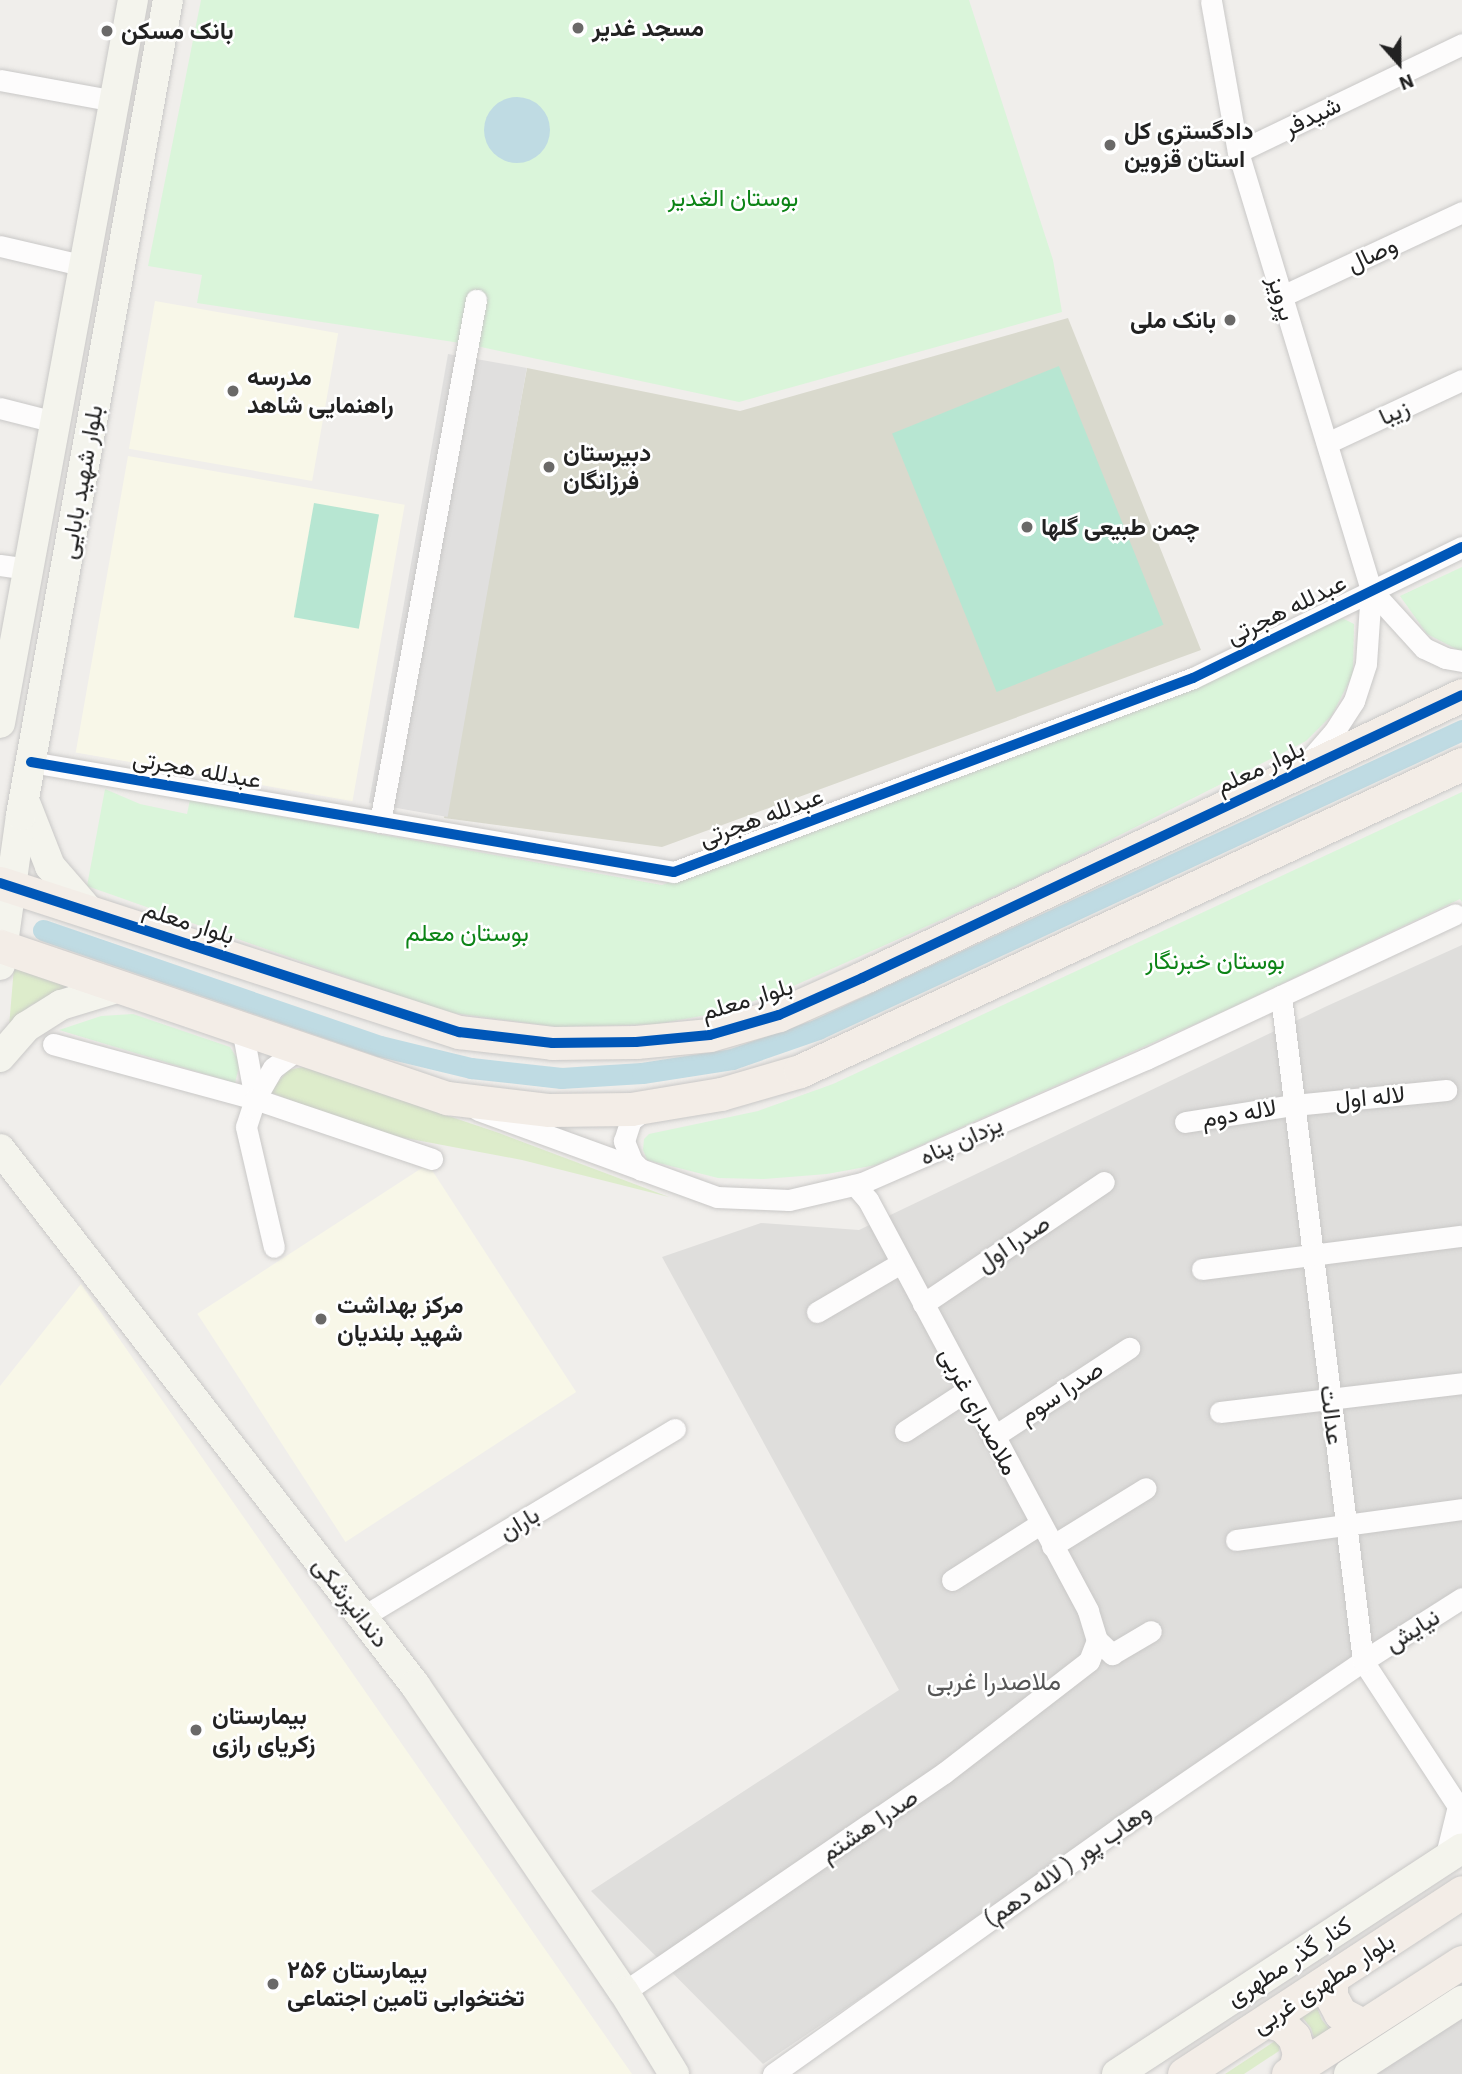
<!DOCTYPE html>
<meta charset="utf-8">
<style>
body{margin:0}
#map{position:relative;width:1462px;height:2074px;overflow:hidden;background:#f0eeeb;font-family:"IBM Plex Sans",Vazirmatn,sans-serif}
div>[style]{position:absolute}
.residential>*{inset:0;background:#dfdedc}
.education>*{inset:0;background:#f8f7e8;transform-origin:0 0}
.construction>*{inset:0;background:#d9d9cd}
.grass>*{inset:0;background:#ddeccb}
.park>*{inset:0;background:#daf5da}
.pitch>*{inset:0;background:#b7e6d2;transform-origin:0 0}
.parking>*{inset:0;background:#e0dfde;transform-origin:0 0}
.water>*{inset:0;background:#bfdbe3}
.round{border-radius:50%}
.canal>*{height:21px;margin:-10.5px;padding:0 10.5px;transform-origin:10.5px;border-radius:10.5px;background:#bfdbe3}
.roads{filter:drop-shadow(0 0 2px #c9c8c7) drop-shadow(0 0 2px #c9c8c7)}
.street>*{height:21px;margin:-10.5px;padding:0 10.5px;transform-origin:10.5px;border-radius:10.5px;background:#fdfcfc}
.secondary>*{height:30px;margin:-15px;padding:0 15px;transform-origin:15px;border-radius:15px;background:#f4f4ed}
.primary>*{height:33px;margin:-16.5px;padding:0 16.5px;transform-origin:16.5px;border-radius:16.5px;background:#f3ede7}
.cycleway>*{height:10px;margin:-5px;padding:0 5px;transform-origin:5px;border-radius:5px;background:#0057b8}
.dots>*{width:19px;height:19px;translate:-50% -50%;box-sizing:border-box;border:4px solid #fff;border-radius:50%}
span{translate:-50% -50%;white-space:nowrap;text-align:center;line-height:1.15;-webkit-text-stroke:5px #fff;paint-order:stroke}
.poi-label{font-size:24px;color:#222;font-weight:700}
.left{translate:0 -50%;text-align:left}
.right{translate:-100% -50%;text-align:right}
.street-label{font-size:24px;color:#222}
.park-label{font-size:24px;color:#0c8416}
.neighbourhood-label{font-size:26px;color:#555}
.north{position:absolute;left:1364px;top:28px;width:70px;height:70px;-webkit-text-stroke:5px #fff;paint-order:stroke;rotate:159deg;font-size:19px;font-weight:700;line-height:28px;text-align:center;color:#222}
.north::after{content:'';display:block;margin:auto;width:24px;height:32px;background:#222;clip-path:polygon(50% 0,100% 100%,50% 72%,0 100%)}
</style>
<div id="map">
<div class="residential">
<i style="clip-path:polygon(1462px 945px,1462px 1592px,763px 2064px,591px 1891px,899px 1690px,662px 1257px,761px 1223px,859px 1230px,1327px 1006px)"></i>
<i style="clip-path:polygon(1462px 2017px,1462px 2074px,1373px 2074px)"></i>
</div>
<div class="education">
<i style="left:155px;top:301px;width:186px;height:150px;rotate:10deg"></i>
<i style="left:128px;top:456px;width:281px;height:301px;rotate:10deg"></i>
<i style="left:428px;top:1164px;width:272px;height:275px;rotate:57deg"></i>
<i style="clip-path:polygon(81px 1284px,632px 2074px,0 2074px,0 1386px)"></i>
</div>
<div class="construction">
<i style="clip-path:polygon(1068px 318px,1201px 650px,662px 847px,444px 818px,527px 368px,740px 411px)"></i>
</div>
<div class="grass">
<i style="clip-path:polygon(14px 967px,79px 987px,31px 1005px,9px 1027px)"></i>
<i style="clip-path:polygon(303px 1067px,499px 1133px,669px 1197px,522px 1160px,400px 1137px,337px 1119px,270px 1092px,288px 1070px)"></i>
<i style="clip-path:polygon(1315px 2003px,1322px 2020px,1332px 2032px,1315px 2041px,1311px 2028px,1299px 2013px)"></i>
<i style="clip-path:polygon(1275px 2041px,1280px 2045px,1279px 2051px,1244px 2074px,1225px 2074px)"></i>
</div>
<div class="park">
<i style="clip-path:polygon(201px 0,969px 0,1053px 260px,1062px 312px,739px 402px,467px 344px,197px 303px,202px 275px,148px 266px)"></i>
<i style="clip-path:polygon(1462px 567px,1462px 652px,1427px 634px,1400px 596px)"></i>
<i style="clip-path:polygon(1342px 618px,1354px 624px,1353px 674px,1332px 715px,1306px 741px,1037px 877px,780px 992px,718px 1013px,657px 1024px,558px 1027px,445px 1012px,87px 886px,105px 789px,140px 804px,187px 814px,190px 800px,662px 885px,1179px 692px)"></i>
<i style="clip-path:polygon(1462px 792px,1462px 902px,1460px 899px,1220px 1013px,876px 1165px,827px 1174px,764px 1179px,718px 1178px,647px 1160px,643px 1150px,644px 1139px,649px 1134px,758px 1111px,833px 1084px)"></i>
<i style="clip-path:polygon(133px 1014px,230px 1047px,240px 1063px,235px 1083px,59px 1030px,101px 1016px)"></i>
</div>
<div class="pitch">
<i style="left:1059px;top:366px;width:279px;height:180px;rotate:68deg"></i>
<i style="left:314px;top:503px;width:66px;height:116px;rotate:10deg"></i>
</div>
<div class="parking">
<i style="left:448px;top:354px;width:80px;height:456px;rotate:10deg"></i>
</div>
<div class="water">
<i class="round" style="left:484px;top:97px;width:66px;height:66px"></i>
</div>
<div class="canal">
<i style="left:43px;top:930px;width:356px;rotate:19deg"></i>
<i style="left:380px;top:1046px;width:94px;rotate:13.6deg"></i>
<i style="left:471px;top:1068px;width:91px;rotate:6.3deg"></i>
<i style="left:561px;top:1078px;width:81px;rotate:-3.5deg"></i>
<i style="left:642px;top:1073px;width:91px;rotate:-8.8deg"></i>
<i style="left:732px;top:1059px;width:91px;rotate:-19.2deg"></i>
<i style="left:818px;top:1029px;width:710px;rotate:-24.9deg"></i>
</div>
<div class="roads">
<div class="street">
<i style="left:1211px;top:1px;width:153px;rotate:79.9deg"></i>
<i style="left:1238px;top:152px;width:458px;rotate:73.1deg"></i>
<i style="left:1371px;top:590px;width:74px;rotate:93.9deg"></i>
<i style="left:1366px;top:664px;width:39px;rotate:108deg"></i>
<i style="left:1354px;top:701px;width:38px;rotate:123deg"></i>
<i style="left:1333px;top:733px;width:37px;rotate:131deg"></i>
<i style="left:0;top:80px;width:117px;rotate:10.3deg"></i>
<i style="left:1238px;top:152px;width:249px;rotate:-25.7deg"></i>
<i style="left:0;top:246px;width:87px;rotate:13.2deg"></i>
<i style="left:1282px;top:296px;width:199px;rotate:-25deg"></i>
<i style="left:0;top:408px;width:57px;rotate:14.3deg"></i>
<i style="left:1327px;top:443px;width:149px;rotate:-25deg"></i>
<i style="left:0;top:565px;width:27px;rotate:8deg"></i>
<i style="left:1371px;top:590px;width:79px;rotate:47.6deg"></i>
<i style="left:1424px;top:648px;width:23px;rotate:25deg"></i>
<i style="left:1445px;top:658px;width:17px;rotate:10deg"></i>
<i style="left:31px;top:762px;width:652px;rotate:9.71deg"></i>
<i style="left:674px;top:872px;width:554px;rotate:-20.5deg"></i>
<i style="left:1193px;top:678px;width:299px;rotate:-26deg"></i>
<i style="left:380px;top:822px;width:531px;rotate:-79.58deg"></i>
<i style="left:1281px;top:996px;width:670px;rotate:82.97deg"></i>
<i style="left:1363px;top:1661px;width:173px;rotate:56.8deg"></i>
<i style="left:242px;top:1028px;width:72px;rotate:79.6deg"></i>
<i style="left:255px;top:1099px;width:36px;rotate:-60deg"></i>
<i style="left:273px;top:1068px;width:34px;rotate:-37deg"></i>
<i style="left:53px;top:1044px;width:209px;rotate:15.2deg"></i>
<i style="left:255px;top:1099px;width:187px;rotate:18.7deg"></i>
<i style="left:255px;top:1099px;width:29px;rotate:108deg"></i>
<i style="left:246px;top:1127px;width:123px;rotate:76.9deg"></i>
<i style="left:478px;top:1110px;width:254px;rotate:20deg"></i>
<i style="left:717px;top:1197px;width:72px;rotate:2.4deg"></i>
<i style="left:789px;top:1200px;width:75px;rotate:-13.1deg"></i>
<i style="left:862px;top:1183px;width:310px;rotate:-23.6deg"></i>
<i style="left:1146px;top:1059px;width:341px;rotate:-25.1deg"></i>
<i style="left:1185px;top:1122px;width:110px;rotate:-8.9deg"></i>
<i style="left:1294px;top:1105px;width:153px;rotate:-5.6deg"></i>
<i style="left:641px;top:1170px;width:13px;rotate:-135deg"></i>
<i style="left:632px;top:1161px;width:22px;rotate:-112deg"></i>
<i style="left:624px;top:1141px;width:22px;rotate:-72deg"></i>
<i style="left:631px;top:1120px;width:22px;rotate:-36deg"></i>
<i style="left:855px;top:1185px;width:20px;rotate:49deg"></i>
<i style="left:868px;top:1200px;width:466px;rotate:61.8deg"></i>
<i style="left:1088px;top:1611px;width:30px;rotate:73deg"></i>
<i style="left:1202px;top:1269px;width:261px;rotate:-7.3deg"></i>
<i style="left:923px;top:1304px;width:218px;rotate:-34deg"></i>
<i style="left:817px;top:1312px;width:97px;rotate:-30.3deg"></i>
<i style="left:1220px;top:1412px;width:244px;rotate:-6.8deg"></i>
<i style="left:905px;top:1431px;width:75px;rotate:-33.1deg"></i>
<i style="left:993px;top:1437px;width:163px;rotate:-33.2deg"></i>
<i style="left:1236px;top:1540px;width:228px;rotate:-7.8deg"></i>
<i style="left:1052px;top:1546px;width:110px;rotate:-31.7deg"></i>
<i style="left:952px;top:1580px;width:104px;rotate:-32.5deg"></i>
<i style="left:362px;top:1617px;width:365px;rotate:-31deg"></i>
<i style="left:1097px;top:1640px;width:21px;rotate:43deg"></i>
<i style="left:1112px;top:1654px;width:45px;rotate:-30.5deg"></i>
<i style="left:1445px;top:1859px;width:55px;rotate:-76.2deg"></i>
<i style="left:624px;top:1992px;width:388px;rotate:-34.4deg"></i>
<i style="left:944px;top:1773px;width:183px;rotate:-37.7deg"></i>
<i style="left:1089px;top:1661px;width:22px;rotate:-69deg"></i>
<i style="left:773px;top:2074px;width:425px;rotate:-35.4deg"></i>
<i style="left:1119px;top:1828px;width:296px;rotate:-34.4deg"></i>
<i style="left:1363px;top:1661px;width:117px;rotate:-32.5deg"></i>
</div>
<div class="secondary">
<i style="left:0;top:723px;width:735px;rotate:-79.58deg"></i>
<i style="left:26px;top:805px;width:66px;rotate:68.5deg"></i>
<i style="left:50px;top:866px;width:60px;rotate:49.1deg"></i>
<i style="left:0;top:965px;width:151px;rotate:-82deg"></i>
<i style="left:21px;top:815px;width:828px;rotate:-79.78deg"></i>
<i style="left:0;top:1057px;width:40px;rotate:-49deg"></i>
<i style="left:26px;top:1027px;width:41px;rotate:-32.2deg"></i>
<i style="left:61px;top:1005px;width:62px;rotate:-17deg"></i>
<i style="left:0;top:1149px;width:678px;rotate:52.25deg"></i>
<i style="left:415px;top:1685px;width:371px;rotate:55.8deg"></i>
<i style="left:624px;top:1992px;width:96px;rotate:58.6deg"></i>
<i style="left:1117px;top:2074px;width:412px;rotate:-33.2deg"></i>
<i style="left:1349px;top:2074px;width:135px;rotate:-32.9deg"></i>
</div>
<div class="primary">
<i style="left:0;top:883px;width:483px;rotate:18deg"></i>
<i style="left:459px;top:1032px;width:94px;rotate:6.7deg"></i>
<i style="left:552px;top:1043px;width:84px;rotate:-0.7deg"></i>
<i style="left:636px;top:1042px;width:74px;rotate:-5.4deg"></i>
<i style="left:710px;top:1035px;width:72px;rotate:-16.2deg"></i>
<i style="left:779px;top:1015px;width:91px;rotate:-24deg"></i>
<i style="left:862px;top:978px;width:663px;rotate:-25.25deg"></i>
<i style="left:0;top:946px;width:472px;rotate:18.8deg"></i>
<i style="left:447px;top:1098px;width:103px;rotate:6.7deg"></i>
<i style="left:549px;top:1110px;width:82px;rotate:-0.7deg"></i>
<i style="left:631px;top:1109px;width:91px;rotate:-9.5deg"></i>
<i style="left:721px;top:1094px;width:82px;rotate:-16.2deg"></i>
<i style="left:800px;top:1071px;width:730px;rotate:-24.88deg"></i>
<i style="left:1331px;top:1978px;width:18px;rotate:90deg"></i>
<i style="left:1331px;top:1996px;width:19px;rotate:62deg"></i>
<i style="left:1340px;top:2013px;width:26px;rotate:28deg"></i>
<i style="left:1266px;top:2021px;width:16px;rotate:14deg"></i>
<i style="left:1282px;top:2025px;width:17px;rotate:45deg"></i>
<i style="left:1294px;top:2037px;width:17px;rotate:73deg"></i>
<i style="left:1299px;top:2053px;width:16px;rotate:104deg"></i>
<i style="left:1184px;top:2074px;width:332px;rotate:-33.2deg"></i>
<i style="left:1288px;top:2074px;width:207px;rotate:-32.8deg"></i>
</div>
</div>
<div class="cycleway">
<i style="left:31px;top:762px;width:652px;rotate:9.71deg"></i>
<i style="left:674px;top:872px;width:554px;rotate:-20.5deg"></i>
<i style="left:1193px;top:678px;width:299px;rotate:-26deg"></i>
<i style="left:0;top:883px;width:483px;rotate:18deg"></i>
<i style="left:459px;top:1032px;width:94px;rotate:6.7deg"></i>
<i style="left:552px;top:1043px;width:84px;rotate:-0.7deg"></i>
<i style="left:636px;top:1042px;width:74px;rotate:-5.4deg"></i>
<i style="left:710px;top:1035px;width:72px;rotate:-16.2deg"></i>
<i style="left:779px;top:1015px;width:91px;rotate:-24deg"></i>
<i style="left:862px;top:978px;width:663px;rotate:-25.25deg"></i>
</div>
<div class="dots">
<i style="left:578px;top:28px;background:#6a6968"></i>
<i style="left:107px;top:31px;background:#6a6968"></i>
<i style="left:1110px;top:145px;background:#6a6968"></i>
<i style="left:1230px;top:320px;background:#6a6968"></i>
<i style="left:233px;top:391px;background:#6a6968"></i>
<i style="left:549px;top:467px;background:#6a6968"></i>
<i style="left:1027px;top:527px;background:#6a6968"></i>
<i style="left:321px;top:1319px;background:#6a6968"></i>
<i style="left:196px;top:1730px;background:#6a6968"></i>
<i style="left:273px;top:1984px;background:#6a6968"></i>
</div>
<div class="poi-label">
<span class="left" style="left:592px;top:28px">مسجد غدیر</span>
<span class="left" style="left:121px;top:31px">بانک مسکن</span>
<span class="left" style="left:1124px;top:145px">دادگستری کل<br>استان قزوین</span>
<span class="right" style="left:1216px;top:320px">بانک ملی</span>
<span class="left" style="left:247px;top:391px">مدرسه<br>راهنمایی شاهد</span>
<span class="left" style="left:563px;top:467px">دبیرستان<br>فرزانگان</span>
<span class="left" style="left:1041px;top:527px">چمن طبیعی گلها</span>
<span class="left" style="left:337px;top:1319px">مرکز بهداشت<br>شهید بلندیان</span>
<span class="left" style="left:212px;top:1730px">بیمارستان<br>زکریای رازی</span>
<span class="left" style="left:287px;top:1984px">بیمارستان ۲۵۶<br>تختخوابی تامین اجتماعی</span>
</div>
<div class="street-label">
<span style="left:1312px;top:116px;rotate:-26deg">شیدفر</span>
<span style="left:1372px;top:254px;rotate:-25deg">وصال</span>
<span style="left:1282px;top:298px;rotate:73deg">پرویز</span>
<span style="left:1394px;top:412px;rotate:-25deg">زیبا</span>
<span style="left:81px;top:482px;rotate:-80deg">بلوار شهید بابایی</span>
<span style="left:1286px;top:609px;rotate:-26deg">عبدلله هجرتی</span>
<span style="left:1260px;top:767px;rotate:-25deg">بلوار معلم</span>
<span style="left:197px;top:769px;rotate:10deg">عبدلله هجرتی</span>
<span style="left:761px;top:817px;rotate:-20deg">عبدلله هجرتی</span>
<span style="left:189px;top:922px;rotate:18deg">بلوار معلم</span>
<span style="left:747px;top:999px;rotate:-17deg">بلوار معلم</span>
<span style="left:1370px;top:1097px;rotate:-5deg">لاله اول</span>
<span style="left:1239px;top:1113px;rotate:-9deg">لاله دوم</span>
<span style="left:961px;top:1140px;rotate:-24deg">یزدان پناه</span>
<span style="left:1013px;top:1243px;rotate:-34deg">صدرا اول</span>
<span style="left:1061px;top:1392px;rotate:-33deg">صدرا سوم</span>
<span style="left:979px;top:1411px;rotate:62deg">ملاصدرای غربی</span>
<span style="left:1332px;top:1415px;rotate:83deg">عدالت</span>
<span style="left:519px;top:1523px;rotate:-31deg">باران</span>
<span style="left:351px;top:1602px;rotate:52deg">دندانپزشکی</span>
<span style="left:1412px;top:1630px;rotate:-32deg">نيايش</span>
<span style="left:869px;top:1825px;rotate:-34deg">صدرا هشتم</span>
<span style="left:1067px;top:1865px;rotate:-35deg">وهاب پور ( لاله دهم)</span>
<span style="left:1289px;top:1961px;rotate:-33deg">کنار گذر مطهری</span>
<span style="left:1323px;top:1983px;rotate:-33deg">بلوار مطهری غربی</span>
</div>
<div class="park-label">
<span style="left:733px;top:198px">بوستان الغدیر</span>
<span style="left:467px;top:933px">بوستان معلم</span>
<span style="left:1215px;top:961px">بوستان خبرنگار</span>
</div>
<div class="neighbourhood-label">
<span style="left:994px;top:1681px">ملاصدرا غربی</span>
</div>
<div class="north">N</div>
</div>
